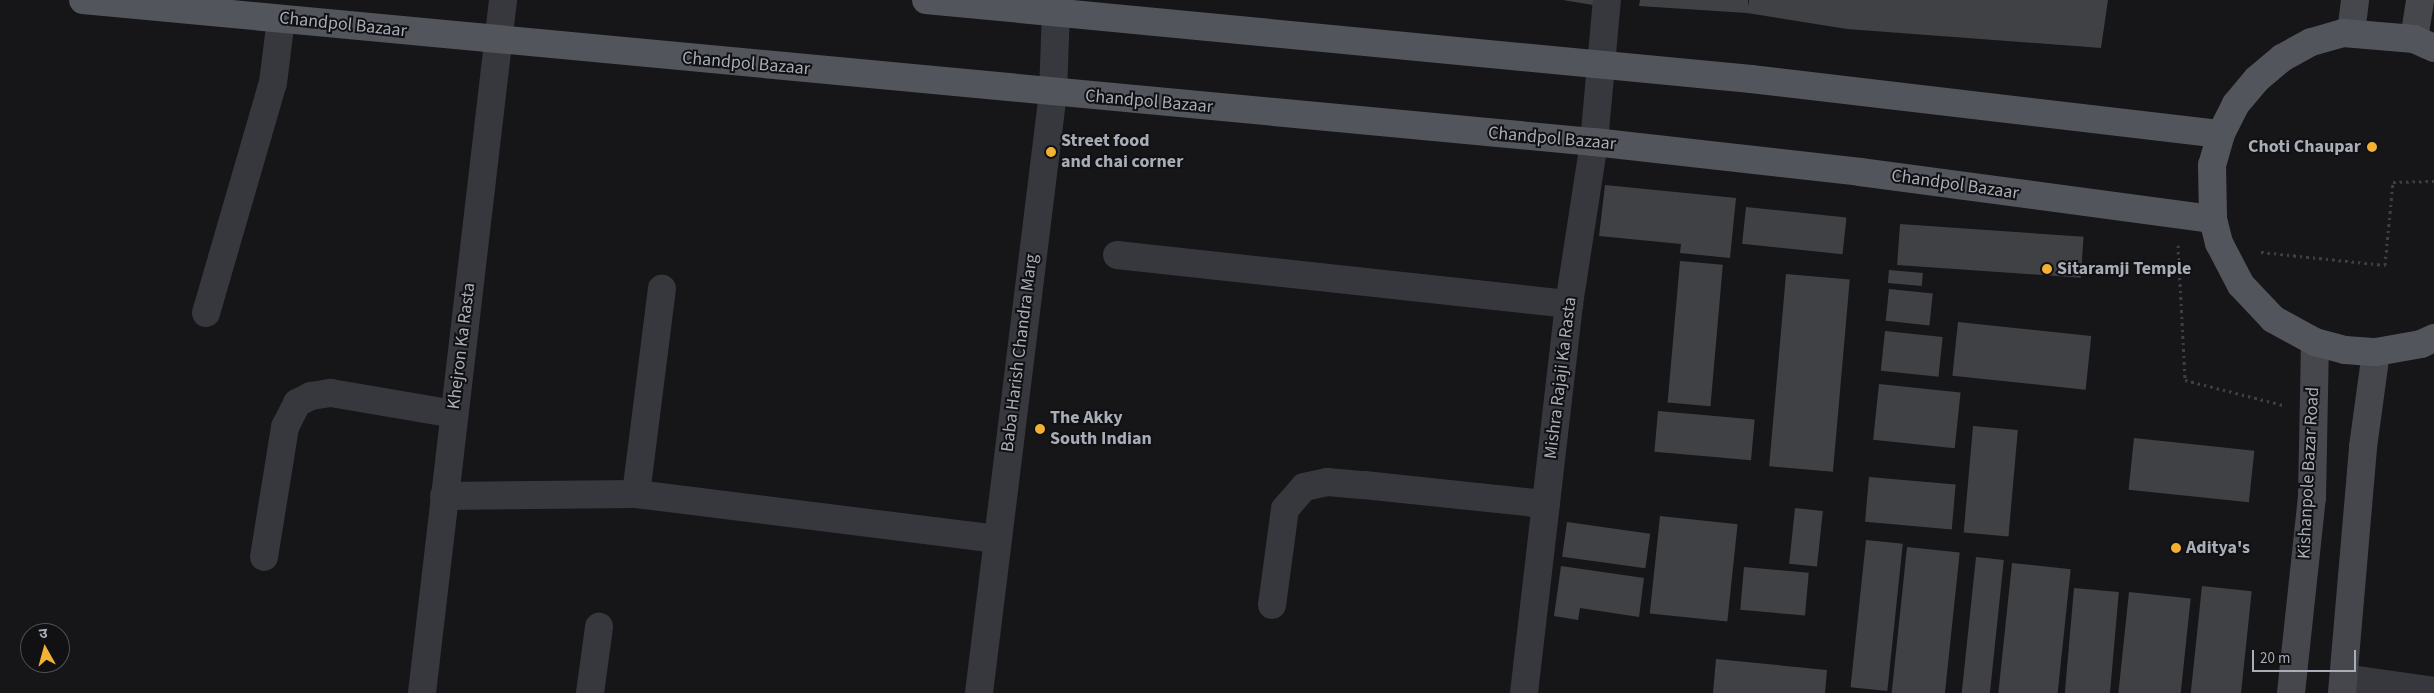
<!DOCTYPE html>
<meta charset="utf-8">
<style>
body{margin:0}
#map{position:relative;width:2434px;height:693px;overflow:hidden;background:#161618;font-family:"Source Sans 3","Noto Sans Devanagari",sans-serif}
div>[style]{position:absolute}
.building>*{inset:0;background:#404145;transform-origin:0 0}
.path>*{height:3px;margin-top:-1.5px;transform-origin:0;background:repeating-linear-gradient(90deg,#3d3f44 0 2.5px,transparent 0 6.5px)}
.street>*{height:28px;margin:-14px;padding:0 14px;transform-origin:14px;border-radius:14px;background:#37383d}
.secondary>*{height:28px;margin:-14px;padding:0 14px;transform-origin:14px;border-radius:14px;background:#45474d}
.primary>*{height:28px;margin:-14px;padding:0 14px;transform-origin:14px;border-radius:14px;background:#53555c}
.dots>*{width:14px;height:14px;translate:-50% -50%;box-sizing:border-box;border:2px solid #111113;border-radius:50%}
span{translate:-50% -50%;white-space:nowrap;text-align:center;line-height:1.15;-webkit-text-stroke:4px #111113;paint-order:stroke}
.street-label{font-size:18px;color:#a8adb8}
.poi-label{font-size:18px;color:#a8adb8;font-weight:700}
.left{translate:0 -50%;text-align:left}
.right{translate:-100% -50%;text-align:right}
.north{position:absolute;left:20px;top:623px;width:50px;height:50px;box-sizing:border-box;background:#111113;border:1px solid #4d4f55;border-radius:50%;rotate:353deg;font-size:14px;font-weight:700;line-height:20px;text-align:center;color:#a8adb8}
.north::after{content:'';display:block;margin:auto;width:18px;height:22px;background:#f2b134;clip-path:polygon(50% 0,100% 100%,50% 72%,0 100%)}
.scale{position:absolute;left:2252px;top:650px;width:104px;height:22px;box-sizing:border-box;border:2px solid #a8adb8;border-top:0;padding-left:6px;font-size:15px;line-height:18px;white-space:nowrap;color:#a8adb8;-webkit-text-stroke:4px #111113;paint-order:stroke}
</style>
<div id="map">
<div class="building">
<i style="clip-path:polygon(1563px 0,1593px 0,1593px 5px)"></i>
<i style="clip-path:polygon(1640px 0,1748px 0,1748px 7px,1749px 0,2108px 0,2101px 48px,1847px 29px,1747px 13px,1639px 6px)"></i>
<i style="clip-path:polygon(1605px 185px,1736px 198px,1730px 258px,1680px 253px,1681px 244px,1599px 236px)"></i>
<i style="left:1746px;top:207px;width:101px;height:37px;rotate:6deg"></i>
<i style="left:1900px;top:224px;width:184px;height:41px;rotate:4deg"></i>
<i style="left:1680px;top:261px;width:43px;height:142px;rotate:5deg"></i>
<i style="left:1889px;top:270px;width:34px;height:13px;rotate:5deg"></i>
<i style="left:1786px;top:274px;width:64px;height:193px;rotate:5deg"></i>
<i style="left:1889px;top:289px;width:44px;height:32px;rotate:6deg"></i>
<i style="left:1958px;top:322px;width:134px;height:54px;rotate:6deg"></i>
<i style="left:1885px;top:331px;width:58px;height:40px;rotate:6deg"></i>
<i style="left:1879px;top:384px;width:82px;height:56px;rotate:6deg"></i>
<i style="left:1658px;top:411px;width:97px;height:41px;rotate:5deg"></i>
<i style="left:1973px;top:426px;width:45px;height:107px;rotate:5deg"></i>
<i style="left:2134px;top:438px;width:121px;height:52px;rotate:6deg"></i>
<i style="left:1869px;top:477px;width:87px;height:45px;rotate:5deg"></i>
<i style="left:1795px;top:508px;width:28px;height:56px;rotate:6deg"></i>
<i style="left:1660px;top:516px;width:78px;height:98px;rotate:6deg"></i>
<i style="left:1567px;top:522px;width:84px;height:35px;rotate:8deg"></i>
<i style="left:1866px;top:540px;width:37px;height:148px;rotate:6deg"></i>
<i style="left:1907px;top:547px;width:53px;height:147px;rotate:6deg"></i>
<i style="left:1976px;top:557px;width:28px;height:137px;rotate:6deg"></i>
<i style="left:2012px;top:563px;width:59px;height:131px;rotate:6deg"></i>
<i style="clip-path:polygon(1561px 566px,1644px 578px,1639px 617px,1580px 608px,1578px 620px,1554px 616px)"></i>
<i style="left:1744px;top:567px;width:65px;height:43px;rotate:5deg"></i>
<i style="left:2202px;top:586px;width:50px;height:108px;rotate:6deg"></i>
<i style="left:2074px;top:588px;width:45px;height:106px;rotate:5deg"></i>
<i style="left:2129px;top:592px;width:62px;height:102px;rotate:6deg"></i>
<i style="clip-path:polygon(1716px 659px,1827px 670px,1825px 693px,1713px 693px)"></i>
</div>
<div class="path">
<i style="left:2178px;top:245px;width:135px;rotate:87deg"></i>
<i style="left:2185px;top:380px;width:101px;rotate:14.3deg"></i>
<i style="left:2261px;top:252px;width:125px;rotate:6deg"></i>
<i style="left:2385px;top:265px;width:83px;rotate:-84.5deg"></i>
<i style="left:2393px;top:182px;width:41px;rotate:-1.4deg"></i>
</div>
<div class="street">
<i style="left:1117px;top:255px;width:455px;rotate:6.2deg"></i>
<i style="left:206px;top:313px;width:240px;rotate:-73.8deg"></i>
<i style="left:273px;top:83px;width:64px;rotate:-82.9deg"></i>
<i style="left:636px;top:494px;width:207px;rotate:-82.8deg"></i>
<i style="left:444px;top:496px;width:192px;rotate:-0.6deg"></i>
<i style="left:636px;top:494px;width:364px;rotate:7.1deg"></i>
<i style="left:264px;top:557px;width:132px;rotate:-80.8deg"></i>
<i style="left:285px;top:427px;width:27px;rotate:-63deg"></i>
<i style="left:297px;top:403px;width:16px;rotate:-27deg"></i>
<i style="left:311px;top:396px;width:20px;rotate:-9deg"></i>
<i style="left:331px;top:393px;width:125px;rotate:9.7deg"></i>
<i style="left:1272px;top:605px;width:97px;rotate:-82.3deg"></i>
<i style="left:1285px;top:509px;width:29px;rotate:-49deg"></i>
<i style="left:1304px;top:487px;width:24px;rotate:-12deg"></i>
<i style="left:1327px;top:482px;width:37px;rotate:5deg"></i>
<i style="left:1364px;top:485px;width:183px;rotate:6deg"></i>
<i style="left:2344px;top:678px;width:91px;rotate:8.2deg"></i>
<i style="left:422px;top:693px;width:698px;rotate:-83.33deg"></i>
<i style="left:590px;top:693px;width:67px;rotate:-82.2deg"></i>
<i style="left:979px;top:693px;width:605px;rotate:-82.97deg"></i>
<i style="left:1053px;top:93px;width:80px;rotate:-87.9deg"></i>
<i style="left:1524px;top:693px;width:392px;rotate:-83.4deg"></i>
<i style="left:1569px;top:304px;width:164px;rotate:-81.2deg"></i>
<i style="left:1594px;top:142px;width:143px;rotate:-84.8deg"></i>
</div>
<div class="secondary">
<i style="left:2351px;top:33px;width:33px;rotate:-83deg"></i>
<i style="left:2414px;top:39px;width:39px;rotate:-81deg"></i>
<i style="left:2291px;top:693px;width:196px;rotate:-83.9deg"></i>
<i style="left:2312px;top:498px;width:156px;rotate:-88.9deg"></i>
<i style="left:2342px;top:693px;width:247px;rotate:-85.1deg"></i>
<i style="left:2363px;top:447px;width:96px;rotate:-82.2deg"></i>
</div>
<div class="primary">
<i style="left:83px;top:0;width:1518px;rotate:5.37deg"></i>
<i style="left:1594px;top:142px;width:268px;rotate:6.4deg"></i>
<i style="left:1860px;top:172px;width:356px;rotate:7.6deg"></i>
<i style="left:926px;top:0;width:829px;rotate:5.47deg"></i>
<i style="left:1751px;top:79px;width:473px;rotate:6.7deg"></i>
<i style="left:2434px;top:48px;width:22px;rotate:-156deg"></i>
<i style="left:2414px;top:39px;width:71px;rotate:-175.2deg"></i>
<i style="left:2343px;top:33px;width:33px;rotate:164deg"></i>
<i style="left:2311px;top:42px;width:33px;rotate:151deg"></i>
<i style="left:2282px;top:58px;width:33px;rotate:140deg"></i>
<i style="left:2257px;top:79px;width:33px;rotate:130deg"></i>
<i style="left:2236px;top:104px;width:34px;rotate:117deg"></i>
<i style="left:2221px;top:134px;width:32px;rotate:106deg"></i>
<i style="left:2212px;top:165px;width:54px;rotate:88.9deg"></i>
<i style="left:2213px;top:219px;width:25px;rotate:76deg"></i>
<i style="left:2219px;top:243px;width:47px;rotate:62.4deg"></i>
<i style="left:2241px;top:285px;width:47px;rotate:46.7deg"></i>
<i style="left:2273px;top:319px;width:48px;rotate:28.7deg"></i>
<i style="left:2315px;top:342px;width:31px;rotate:15deg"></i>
<i style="left:2345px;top:350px;width:31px;rotate:4deg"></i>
<i style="left:2376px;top:352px;width:46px;rotate:-10.1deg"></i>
<i style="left:2421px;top:344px;width:14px;rotate:-25deg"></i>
</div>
<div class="dots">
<i style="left:2372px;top:147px;background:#f2b134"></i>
<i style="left:1051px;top:152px;background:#f2b134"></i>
<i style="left:2047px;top:269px;background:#f2b134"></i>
<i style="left:1040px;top:429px;background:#f2b134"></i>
<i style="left:2176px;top:548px;background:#f2b134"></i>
</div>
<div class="street-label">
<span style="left:343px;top:25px;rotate:6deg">Chandpol Bazaar</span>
<span style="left:746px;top:64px;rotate:5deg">Chandpol Bazaar</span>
<span style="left:1149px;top:102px;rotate:5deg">Chandpol Bazaar</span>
<span style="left:1552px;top:139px;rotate:5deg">Chandpol Bazaar</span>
<span style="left:1955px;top:185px;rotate:8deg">Chandpol Bazaar</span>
<span style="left:462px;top:346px;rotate:-83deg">Khejron Ka Rasta</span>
<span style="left:1020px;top:353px;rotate:-83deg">Baba Harish Chandra Marg</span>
<span style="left:1561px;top:378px;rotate:-83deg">Mishra Rajaji Ka Rasta</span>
<span style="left:2309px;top:473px;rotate:-87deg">Kishanpole Bazar Road</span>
</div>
<div class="poi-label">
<span class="left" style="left:1061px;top:152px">Street food<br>and chai corner</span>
<span class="right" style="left:2361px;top:147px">Choti Chaupar</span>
<span class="left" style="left:2057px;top:269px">Sitaramji Temple</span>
<span class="left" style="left:1050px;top:429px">The Akky<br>South Indian</span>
<span class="left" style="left:2186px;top:548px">Aditya's</span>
</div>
<div class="north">उ</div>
<div class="scale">20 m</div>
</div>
